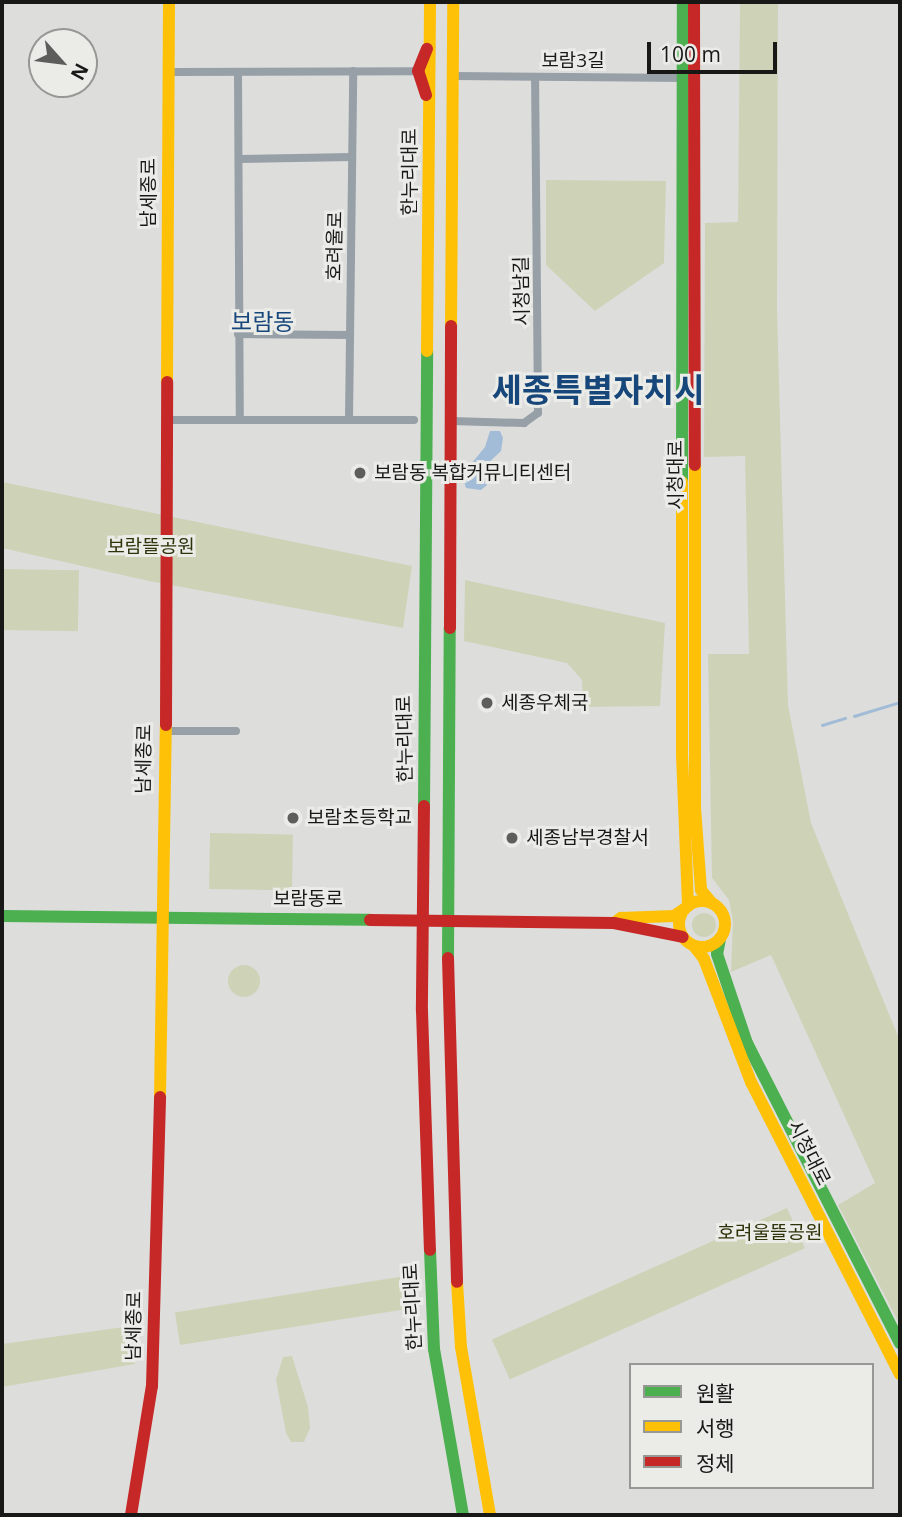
<!DOCTYPE html>
<meta charset="utf-8">
<style>
body{margin:0}
#map{position:relative;width:902px;height:1517px;overflow:hidden;background:#dddedc;font-family:"Open Sans","Noto Sans KR",sans-serif}
div>[style]{position:absolute}
.green>*{inset:0;background:#ced3b8;transform-origin:0 0}
.round{border-radius:50%}
.water>*{inset:0;background:#a2bbd6}
.stream>*{height:2.5px;margin:-1.25px;padding:0 1.25px;transform-origin:1.25px;border-radius:1.25px;background:#a2bbd6}
.street>*{height:8px;margin:-4px;padding:0 4px;transform-origin:4px;border-radius:4px;background:#979fa7}
.fast>*{height:12px;margin:-6px;padding:0 6px;transform-origin:6px;border-radius:6px;background:#4caf50}
.slow>*{height:12px;margin:-6px;padding:0 6px;transform-origin:6px;border-radius:6px;background:#ffc107}
.slow>.ring{margin:-6px;padding:0;box-sizing:content-box;background:none;border:12px solid #ffc107;border-radius:50%}
.jam>*{height:12px;margin:-6px;padding:0 6px;transform-origin:6px;border-radius:6px;background:#c62828}
.dots>*{width:19px;height:19px;translate:-50% -50%;box-sizing:border-box;border:4px solid #ebece8;border-radius:50%}
span{translate:-50% -50%;white-space:nowrap;text-align:center;line-height:1.15;-webkit-text-stroke:6px #ebece8;paint-order:stroke}
.street-label{font-size:19px;color:#181817}
.poi-label{font-size:19px;color:#181817}
.left{translate:0 -50%;text-align:left}
.park-label{font-size:19px;color:#2e3209}
.quarter-label{font-size:23px;color:#17477a}
.town-label{font-size:33px;color:#17477a;font-weight:700}
.frame{position:absolute;inset:0;border:4px solid #181817;pointer-events:none}
.legend{position:absolute;left:629px;top:1363px;width:245px;height:126px;box-sizing:border-box;background:#ebece8;border:2px solid #979794;margin:0;padding:9px 12px;list-style:none;font-size:21px;color:#181817}
.legend li{display:flex;align-items:center;gap:14px;height:35px}
.legend b{width:35px;border:2px solid #979794}
.north{position:absolute;left:28px;top:28px;width:70px;height:70px;box-sizing:border-box;background:#ebece8;border:2px solid #979794;border-radius:50%;rotate:118deg;font-size:19px;font-weight:700;line-height:28px;text-align:center;color:#181817}
.north::after{content:'';display:block;margin:auto;width:24px;height:32px;background:#5d5d5c;clip-path:polygon(50% 0,100% 100%,50% 72%,0 100%)}
.scale{position:absolute;left:647px;top:42px;width:130px;height:32px;box-sizing:border-box;border:4px solid #181817;border-top:0;padding-left:9px;font-size:21px;line-height:24px;white-space:nowrap;color:#181817;-webkit-text-stroke:5px #ebece8;paint-order:stroke}
</style>
<div id="map">
<div class="green">
<i style="clip-path:polygon(740px 2px,778px 2px,777px 309px,788px 705px,811px 823px,900px 1041px,900px 1325px,838px 1205px,875px 1183px,771px 955px,731px 972px,733px 921px,729px 900px,712px 878px,708px 654px,749px 654px,745px 456px,704px 457px,705px 223px,738px 222px)"></i>
<i style="clip-path:polygon(546px 180px,666px 181px,664px 263px,595px 311px,546px 265px)"></i>
<i style="clip-path:polygon(2px 482px,412px 566px,403px 628px,149px 581px,2px 548px)"></i>
<i style="left:2px;top:569px;width:77px;height:61px;rotate:1deg"></i>
<i style="clip-path:polygon(465px 580px,665px 623px,660px 706px,583px 707px,582px 680px,567px 663px,464px 641px)"></i>
<i style="left:210px;top:833px;width:83px;height:56px;rotate:1deg"></i>
<i class="round" style="left:692px;top:913px;width:24px;height:24px"></i>
<i class="round" style="left:228px;top:965px;width:32px;height:32px"></i>
<i style="left:787px;top:1208px;width:44px;height:323px;rotate:66deg"></i>
<i style="left:405px;top:1276px;width:33px;height:233px;rotate:81deg"></i>
<i style="clip-path:polygon(131px 1326px,135px 1364px,2px 1387px,2px 1344px)"></i>
<i style="clip-path:polygon(292px 1356px,308px 1407px,310px 1428px,304px 1442px,291px 1442px,286px 1433px,276px 1380px,283px 1357px)"></i>
</div>
<div class="water">
<i style="clip-path:polygon(490px 431px,500px 431px,503px 438px,501px 451px,481px 470px,479px 476px,487px 485px,481px 490px,466px 488px,462px 475px,485px 447px)"></i>
</div>
<div class="stream">
<i style="left:854px;top:716px;width:48px;rotate:-16.9deg"></i>
<i style="left:822px;top:725px;width:24px;rotate:-17deg"></i>
</div>
<div class="street">
<i style="left:169px;top:72px;width:249px;rotate:-0.2deg"></i>
<i style="left:238px;top:72px;width:348px;rotate:89.7deg"></i>
<i style="left:452px;top:76px;width:235px;rotate:0.5deg"></i>
<i style="left:239px;top:159px;width:113px;rotate:-1deg"></i>
<i style="left:238px;top:334px;width:112px;rotate:0.5deg"></i>
<i style="left:168px;top:420px;width:246px"></i>
<i style="left:349px;top:420px;width:349px;rotate:-89.3deg"></i>
<i style="left:451px;top:421px;width:73px;rotate:1.6deg"></i>
<i style="left:524px;top:423px;width:17px;rotate:-36deg"></i>
<i style="left:538px;top:413px;width:336px;rotate:-90.5deg"></i>
<i style="left:164px;top:731px;width:72px"></i>
</div>
<div class="fast">
<i style="left:682px;top:482px;width:480px;rotate:-89.9deg"></i>
<i style="left:424px;top:806px;width:455px;rotate:-89.6deg"></i>
<i style="left:2px;top:916px;width:368px;rotate:0.6deg"></i>
<i style="left:720px;top:939px;width:15px;rotate:101deg"></i>
<i style="left:717px;top:954px;width:94px;rotate:71.4deg"></i>
<i style="left:747px;top:1043px;width:337px;rotate:63deg"></i>
<i style="left:448px;top:958px;width:330px;rotate:-89.7deg"></i>
<i style="left:430px;top:1250px;width:99px;rotate:87.7deg"></i>
<i style="left:434px;top:1349px;width:169px;rotate:80.1deg"></i>
</div>
<div class="slow">
<i style="left:451px;top:326px;width:324px;rotate:-89.6deg"></i>
<i style="left:427px;top:351px;width:349px;rotate:-89.5deg"></i>
<i style="left:167px;top:382px;width:380px;rotate:-89.7deg"></i>
<i style="left:695px;top:465px;width:343px;rotate:90deg"></i>
<i style="left:695px;top:808px;width:82px;rotate:85.8deg"></i>
<i style="left:701px;top:890px;width:17px;rotate:50deg"></i>
<i style="left:682px;top:482px;width:273px;rotate:90deg"></i>
<i style="left:682px;top:755px;width:151px;rotate:87.7deg"></i>
<i class="ring" style="left:679px;top:901px;width:34px;height:34px"></i>
<i style="left:614px;top:923px;width:9px;rotate:-36deg"></i>
<i style="left:621px;top:918px;width:53px;rotate:-2.2deg"></i>
<i style="left:674px;top:916px;width:11px;rotate:-34deg"></i>
<i style="left:694px;top:946px;width:16px;rotate:52deg"></i>
<i style="left:704px;top:959px;width:132px;rotate:69.1deg"></i>
<i style="left:751px;top:1082px;width:328px;rotate:63deg"></i>
<i style="left:160px;top:1097px;width:372px;rotate:-89.1deg"></i>
<i style="left:457px;top:1282px;width:65px;rotate:86.5deg"></i>
<i style="left:461px;top:1347px;width:170px;rotate:80.2deg"></i>
</div>
<div class="jam">
<i style="left:694px;top:2px;width:463px;rotate:89.9deg"></i>
<i style="left:426px;top:95px;width:25px;rotate:-108deg"></i>
<i style="left:418px;top:71px;width:24px;rotate:-68deg"></i>
<i style="left:450px;top:628px;width:302px;rotate:-89.8deg"></i>
<i style="left:166px;top:725px;width:343px;rotate:-89.8deg"></i>
<i style="left:424px;top:806px;width:205px;rotate:90.6deg"></i>
<i style="left:422px;top:1011px;width:239px;rotate:88.1deg"></i>
<i style="left:370px;top:920px;width:244px;rotate:0.7deg"></i>
<i style="left:614px;top:923px;width:70px;rotate:11.5deg"></i>
<i style="left:448px;top:958px;width:324px;rotate:88.4deg"></i>
<i style="left:131px;top:1515px;width:131px;rotate:-80.8deg"></i>
<i style="left:152px;top:1386px;width:289px;rotate:-88.4deg"></i>
</div>
<div class="dots">
<i style="left:360px;top:473px;background:#5d5d5c"></i>
<i style="left:487px;top:703px;background:#5d5d5c"></i>
<i style="left:293px;top:818px;background:#5d5d5c"></i>
<i style="left:512px;top:838px;background:#5d5d5c"></i>
</div>
<div class="street-label">
<span style="left:573px;top:61px">보람3길</span>
<span style="left:410px;top:172px;rotate:-90deg">한누리대로</span>
<span style="left:149px;top:193px;rotate:-90deg">남세종로</span>
<span style="left:335px;top:246px;rotate:-89deg">호려울로</span>
<span style="left:522px;top:291px;rotate:-91deg">시청남길</span>
<span style="left:676px;top:475px;rotate:-90deg">시청대로</span>
<span style="left:405px;top:739px;rotate:-91deg">한누리대로</span>
<span style="left:144px;top:759px;rotate:-89deg">남세종로</span>
<span style="left:308px;top:899px">보람동로</span>
<span style="left:809px;top:1153px;rotate:63deg">시청대로</span>
<span style="left:413px;top:1307px;rotate:-93deg">한누리대로</span>
<span style="left:134px;top:1326px;rotate:-89deg">남세종로</span>
</div>
<div class="poi-label">
<span class="left" style="left:374px;top:473px">보람동 복합커뮤니티센터</span>
<span class="left" style="left:501px;top:703px">세종우체국</span>
<span class="left" style="left:307px;top:818px">보람초등학교</span>
<span class="left" style="left:526px;top:838px">세종남부경찰서</span>
</div>
<div class="park-label">
<span style="left:151px;top:547px">보람뜰공원</span>
<span style="left:770px;top:1233px">호려울뜰공원</span>
</div>
<div class="quarter-label">
<span style="left:263px;top:321px">보람동</span>
</div>
<div class="town-label">
<span style="left:598px;top:390px">세종특별자치시</span>
</div>
<div class="frame"></div>
<ul class="legend">
<li><b style="height:9px;background:#4caf50"></b>원활</li>
<li><b style="height:9px;background:#ffc107"></b>서행</li>
<li><b style="height:9px;background:#c62828"></b>정체</li>
</ul>
<div class="north">N</div>
<div class="scale">100 m</div>
</div>
